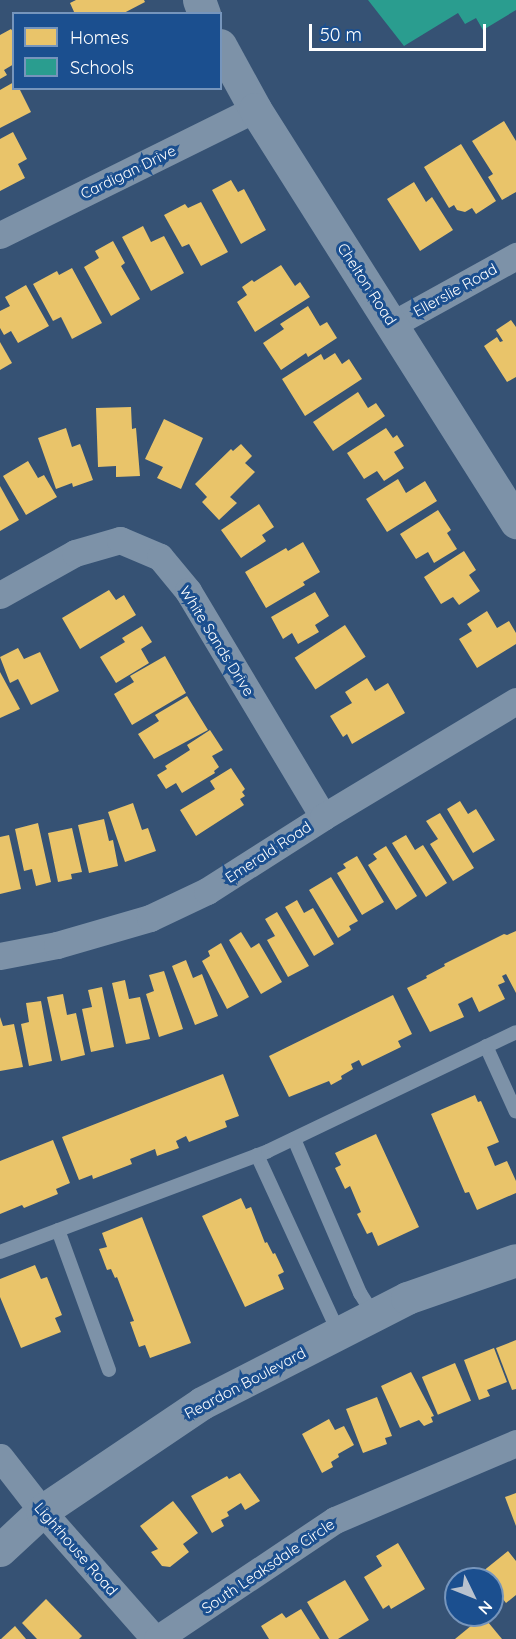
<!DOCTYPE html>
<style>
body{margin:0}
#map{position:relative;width:516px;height:1639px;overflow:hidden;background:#365274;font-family:Quicksand,sans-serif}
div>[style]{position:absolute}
.homes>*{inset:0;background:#e9c46a;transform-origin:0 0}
.schools>*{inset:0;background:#2a9d8f}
.service>*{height:14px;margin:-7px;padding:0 7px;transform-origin:7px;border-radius:7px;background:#7d92a8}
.minor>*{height:27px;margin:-13.5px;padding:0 13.5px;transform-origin:13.5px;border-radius:13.5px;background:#7d92a8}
.tertiary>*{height:33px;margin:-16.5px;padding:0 16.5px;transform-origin:16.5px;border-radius:16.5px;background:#7d92a8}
span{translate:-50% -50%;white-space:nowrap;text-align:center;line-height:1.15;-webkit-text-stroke:6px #1b4f8f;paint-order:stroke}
.street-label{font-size:15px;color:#fff}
.legend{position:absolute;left:12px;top:12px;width:210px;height:78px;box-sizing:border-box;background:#1b4f8f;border:2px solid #7695bc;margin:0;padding:8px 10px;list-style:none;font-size:18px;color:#fff}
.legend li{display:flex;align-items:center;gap:12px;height:30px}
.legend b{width:30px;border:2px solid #7695bc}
.north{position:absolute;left:444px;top:1567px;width:60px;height:60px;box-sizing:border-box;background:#1b4f8f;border:2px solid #7695bc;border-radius:50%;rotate:133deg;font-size:16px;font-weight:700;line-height:24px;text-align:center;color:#fff}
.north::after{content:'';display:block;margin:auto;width:21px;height:27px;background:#b9c2ce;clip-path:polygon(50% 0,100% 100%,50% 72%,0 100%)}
.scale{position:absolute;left:309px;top:24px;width:177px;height:27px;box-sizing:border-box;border:3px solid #fff;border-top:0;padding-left:8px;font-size:18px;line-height:21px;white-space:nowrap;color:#fff;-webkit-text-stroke:4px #1b4f8f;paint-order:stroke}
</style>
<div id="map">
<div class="homes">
<i style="clip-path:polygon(76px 0,144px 0,145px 2px,122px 14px,75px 14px,70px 3px)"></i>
<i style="clip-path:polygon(11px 29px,14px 33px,14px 64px,4px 70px,7px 75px,0 79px,0 35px)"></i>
<i style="clip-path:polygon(14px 82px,14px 88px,19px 88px,31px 112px,0 128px,0 90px)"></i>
<i style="clip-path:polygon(504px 121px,516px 141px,516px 192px,502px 200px,488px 177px,493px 174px,472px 141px)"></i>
<i style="clip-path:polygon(13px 132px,27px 159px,18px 164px,25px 178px,0 191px,0 139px)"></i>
<i style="clip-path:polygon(461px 144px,496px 201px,476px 214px,472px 208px,465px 212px,457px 210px,454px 205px,449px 208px,424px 167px)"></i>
<i style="clip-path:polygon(231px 180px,238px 192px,244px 189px,266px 230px,241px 244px,212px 190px)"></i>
<i style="clip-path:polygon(414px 182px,426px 202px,432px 197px,453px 230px,420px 251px,387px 199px)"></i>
<i style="clip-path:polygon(201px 202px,228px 252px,201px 266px,189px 244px,182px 247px,164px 215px,185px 204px,188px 208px)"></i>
<i style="clip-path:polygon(143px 226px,151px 242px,164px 236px,184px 273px,151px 291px,122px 237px)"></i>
<i style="clip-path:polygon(113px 241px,125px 263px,121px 266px,140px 299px,111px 316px,84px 267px,99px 258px,95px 251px)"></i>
<i style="clip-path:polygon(281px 265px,295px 286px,300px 282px,310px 297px,255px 332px,237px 302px,247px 295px,242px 287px,252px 280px,254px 282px)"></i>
<i style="clip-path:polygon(72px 268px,102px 323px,72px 339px,61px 317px,53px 321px,33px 284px,57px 271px,59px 275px)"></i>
<i style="clip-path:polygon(26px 285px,49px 326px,18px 343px,11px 331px,4px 335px,0 328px,0 311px,10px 306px,5px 297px)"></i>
<i style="clip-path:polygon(308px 306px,320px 326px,327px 322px,337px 338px,308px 357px,306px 353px,281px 370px,263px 343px,284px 329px,280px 324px)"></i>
<i style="clip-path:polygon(511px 320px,516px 327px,516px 377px,507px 382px,484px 346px,497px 337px,500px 342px,503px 341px,496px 330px)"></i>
<i style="clip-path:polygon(0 342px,12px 363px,0 370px)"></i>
<i style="clip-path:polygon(335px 353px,342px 364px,349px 359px,362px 379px,305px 416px,282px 379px,321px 354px,324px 360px)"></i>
<i style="clip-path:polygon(358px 392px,368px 408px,376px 403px,385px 416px,333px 451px,313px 422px)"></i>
<i style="clip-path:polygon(131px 407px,132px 429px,136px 428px,140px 476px,116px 477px,116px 466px,98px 467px,96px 408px)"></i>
<i style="clip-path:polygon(164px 419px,203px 438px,181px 489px,157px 478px,163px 467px,145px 459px)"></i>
<i style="clip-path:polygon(66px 428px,72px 447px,80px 444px,93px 480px,73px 487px,72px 483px,56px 489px,38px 438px)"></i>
<i style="clip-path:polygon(386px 428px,393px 438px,397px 435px,404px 446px,394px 452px,404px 468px,384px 481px,377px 471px,364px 479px,347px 453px)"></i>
<i style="clip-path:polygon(241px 444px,252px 456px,245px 463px,255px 472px,230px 497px,237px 503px,219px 520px,202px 502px,207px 497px,195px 484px,231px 449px,233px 451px)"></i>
<i style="clip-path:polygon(28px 461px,38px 478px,44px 475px,57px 497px,26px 515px,3px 476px)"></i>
<i style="clip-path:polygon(398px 479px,406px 493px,425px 481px,437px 501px,387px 532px,366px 499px)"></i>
<i style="clip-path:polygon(0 486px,19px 520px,0 531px)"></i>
<i style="clip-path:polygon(259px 504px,274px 527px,262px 535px,266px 541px,241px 558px,221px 530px)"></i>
<i style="clip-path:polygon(438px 510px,451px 530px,447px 533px,457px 549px,434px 563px,428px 552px,416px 559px,400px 534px)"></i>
<i style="clip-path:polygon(303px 542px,320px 572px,303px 582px,305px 585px,266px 608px,245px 572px,286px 548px,288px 551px)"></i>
<i style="clip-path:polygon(464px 551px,476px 570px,469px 575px,480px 591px,459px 605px,453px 597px,441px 604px,424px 577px)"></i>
<i style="clip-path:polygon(109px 590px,116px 600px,124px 595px,136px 615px,80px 649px,62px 618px)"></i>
<i style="clip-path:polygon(315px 592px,329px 616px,315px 625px,319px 632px,298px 644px,292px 633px,283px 639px,271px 617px)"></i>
<i style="clip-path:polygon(487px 611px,497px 628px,509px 621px,516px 633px,516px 644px,477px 668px,459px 639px,472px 631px,467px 624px)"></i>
<i style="left:345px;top:625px;width:38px;height:60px;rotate:57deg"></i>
<i style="clip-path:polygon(142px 626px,152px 642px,141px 649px,149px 663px,116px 683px,100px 657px,125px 642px,122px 638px)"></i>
<i style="clip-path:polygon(18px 648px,24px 659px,40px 652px,59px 691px,31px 705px,18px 679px,10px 683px,0 657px)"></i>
<i style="clip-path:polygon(165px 656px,186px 693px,132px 725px,114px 694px,134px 682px,130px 676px)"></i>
<i style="clip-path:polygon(0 672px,20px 709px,0 718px)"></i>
<i style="clip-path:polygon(367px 678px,375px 691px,388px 683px,405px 713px,352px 744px,347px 734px,343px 737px,330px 716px,352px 703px,345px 692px)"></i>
<i style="clip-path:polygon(187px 696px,208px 730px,154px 759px,138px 734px,159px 721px,155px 715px)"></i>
<i style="clip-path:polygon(210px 730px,223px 750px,212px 756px,219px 767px,214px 771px,215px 773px,182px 793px,176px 783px,166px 789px,157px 775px,167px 769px,165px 766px,190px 750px,187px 745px)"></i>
<i style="clip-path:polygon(231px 768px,245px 789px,242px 792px,245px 796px,240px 799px,244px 805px,196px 836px,180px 810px,215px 789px,210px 781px)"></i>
<i style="clip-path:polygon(460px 801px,468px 814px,476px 809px,495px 840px,473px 853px,447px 809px)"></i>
<i style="clip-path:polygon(133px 803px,142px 830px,148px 828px,156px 851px,125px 862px,108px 812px)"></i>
<i style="clip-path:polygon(440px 813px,474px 868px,453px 881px,430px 844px,438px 839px,426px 821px)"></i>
<i style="clip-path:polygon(104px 819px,109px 841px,113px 840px,118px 866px,89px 873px,78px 825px)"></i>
<i style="clip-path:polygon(38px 823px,51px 882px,36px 886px,32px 869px,24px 871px,15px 829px)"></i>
<i style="clip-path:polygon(72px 828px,82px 872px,71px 874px,72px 879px,58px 882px,48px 833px)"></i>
<i style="clip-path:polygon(9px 835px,21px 889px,0 894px,0 837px)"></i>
<i style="clip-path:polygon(406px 835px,415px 850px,423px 845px,447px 883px,426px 897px,392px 843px)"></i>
<i style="clip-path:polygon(386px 846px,417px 896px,396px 910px,368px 865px,377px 859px,373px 854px)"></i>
<i style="clip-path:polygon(357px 856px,384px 902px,362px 915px,337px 873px,346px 868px,343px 864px)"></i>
<i style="clip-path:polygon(331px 877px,358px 921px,349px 926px,351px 930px,338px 938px,309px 890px)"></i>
<i style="clip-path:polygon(297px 900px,304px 913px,313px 908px,334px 944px,314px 956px,285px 907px)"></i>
<i style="clip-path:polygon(277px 912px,309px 966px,288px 977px,267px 940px,275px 936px,265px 919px)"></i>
<i style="clip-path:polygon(516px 931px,516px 993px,506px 974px,502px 976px,505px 982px,498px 985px,505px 999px,479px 1012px,472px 997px,458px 1004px,464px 1017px,430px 1032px,407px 988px,427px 978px,426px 976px,445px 966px,444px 964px,504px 934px,507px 935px)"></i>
<i style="clip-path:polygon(241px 932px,251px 948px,259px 943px,282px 982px,261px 994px,229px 940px)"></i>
<i style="clip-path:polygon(221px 943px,249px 997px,227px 1009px,202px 961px,210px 956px,208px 951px)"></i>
<i style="clip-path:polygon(186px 960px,193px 978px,202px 974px,218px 1016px,195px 1025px,172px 966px)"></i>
<i style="clip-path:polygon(164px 971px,183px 1029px,159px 1037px,146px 994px,154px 991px,149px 975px)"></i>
<i style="clip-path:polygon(125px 980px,129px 999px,140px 997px,150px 1039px,126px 1044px,112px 983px)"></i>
<i style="clip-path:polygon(102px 987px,114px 1047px,91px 1052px,82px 1009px,92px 1007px,88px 990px)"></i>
<i style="clip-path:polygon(63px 994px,67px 1015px,76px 1013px,85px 1055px,61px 1061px,47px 997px)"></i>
<i style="clip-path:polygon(393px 995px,412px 1034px,398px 1041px,401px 1047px,362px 1066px,359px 1060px,351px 1064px,353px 1069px,341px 1076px,342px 1079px,331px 1085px,329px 1081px,289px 1097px,269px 1056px)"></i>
<i style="clip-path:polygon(41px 1001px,52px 1061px,29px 1066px,21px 1024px,29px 1022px,26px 1003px)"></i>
<i style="clip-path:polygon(0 1017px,3px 1026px,14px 1024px,23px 1067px,0 1071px)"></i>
<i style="clip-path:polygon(223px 1074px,239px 1116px,225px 1121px,227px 1127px,189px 1142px,186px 1136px,176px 1141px,179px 1148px,157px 1156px,155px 1149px,130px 1159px,132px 1164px,93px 1179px,92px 1175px,79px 1180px,62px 1137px)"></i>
<i style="clip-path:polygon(475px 1095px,478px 1102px,481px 1101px,499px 1142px,487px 1147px,495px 1166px,507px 1161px,516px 1181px,516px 1193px,477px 1210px,469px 1192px,465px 1193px,431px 1114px)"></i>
<i style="clip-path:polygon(376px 1134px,419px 1227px,378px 1246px,372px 1232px,367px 1234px,357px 1214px,361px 1212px,350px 1186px,345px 1189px,335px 1168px,341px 1165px,335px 1153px)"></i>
<i style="clip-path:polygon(53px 1140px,70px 1183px,56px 1189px,58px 1194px,24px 1208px,22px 1205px,0 1214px,0 1161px)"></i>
<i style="clip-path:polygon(241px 1198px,246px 1209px,251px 1207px,265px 1243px,267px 1242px,273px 1254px,275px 1253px,284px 1272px,278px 1275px,284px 1289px,245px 1307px,202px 1216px)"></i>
<i style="clip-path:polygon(142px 1217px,191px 1343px,150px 1358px,145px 1345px,139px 1347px,130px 1322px,134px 1321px,117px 1277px,115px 1278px,111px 1269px,107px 1270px,99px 1249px,107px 1247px,102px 1233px)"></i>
<i style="clip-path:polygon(35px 1265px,41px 1279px,47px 1277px,62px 1315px,55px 1318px,61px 1332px,21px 1348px,0 1297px,0 1279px)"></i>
<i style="clip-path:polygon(516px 1340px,516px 1389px,512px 1390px,496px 1348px)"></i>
<i style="clip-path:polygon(494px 1348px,507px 1382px,487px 1390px,490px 1396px,479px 1400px,464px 1360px)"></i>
<i style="left:455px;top:1363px;width:41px;height:36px;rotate:67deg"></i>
<i style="clip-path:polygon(411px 1372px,434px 1416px,431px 1417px,433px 1422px,424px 1426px,419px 1420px,400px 1428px,381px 1386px)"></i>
<i style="clip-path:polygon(377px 1397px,392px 1436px,385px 1438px,387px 1444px,363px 1453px,346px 1409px)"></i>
<i style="clip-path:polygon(329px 1419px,335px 1430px,344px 1426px,354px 1445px,338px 1454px,339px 1457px,331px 1462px,333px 1467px,322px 1473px,302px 1434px)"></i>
<i style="clip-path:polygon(240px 1473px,260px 1501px,245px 1510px,241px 1503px,227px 1512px,229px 1516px,221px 1520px,224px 1526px,212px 1533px,191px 1496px,227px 1476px,229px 1479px)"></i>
<i style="clip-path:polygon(516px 1493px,516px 1526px,505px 1497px)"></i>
<i style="clip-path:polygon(173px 1501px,198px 1533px,183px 1544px,189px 1552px,170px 1567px,162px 1566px,151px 1552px,158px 1549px,140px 1526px)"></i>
<i style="clip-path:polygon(398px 1543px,425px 1589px,391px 1609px,389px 1605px,383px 1609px,364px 1577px,382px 1566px,376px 1556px)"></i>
<i style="clip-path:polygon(508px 1551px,516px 1561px,516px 1595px,506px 1603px,492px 1585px,492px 1579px,487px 1579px,482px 1572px)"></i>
<i style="clip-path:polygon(345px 1580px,369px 1620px,338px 1639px,329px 1639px,307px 1602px)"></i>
<i style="clip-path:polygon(46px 1599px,82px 1636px,79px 1639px,37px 1639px,22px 1623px)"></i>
<i style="clip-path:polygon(301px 1609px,320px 1639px,269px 1639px,261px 1626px,282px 1613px,286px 1618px)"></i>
<i style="clip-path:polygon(483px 1616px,502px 1639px,455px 1639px)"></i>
<i style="clip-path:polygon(15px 1626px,26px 1639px,1px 1639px)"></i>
</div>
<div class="schools">
<i style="clip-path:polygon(368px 0,516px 0,516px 10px,483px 30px,476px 18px,465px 24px,458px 13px,404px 46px)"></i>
</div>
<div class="service">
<i style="left:486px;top:1046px;width:72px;rotate:65.6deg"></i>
<i style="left:294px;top:1139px;width:168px;rotate:66.8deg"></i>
<i style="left:360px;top:1293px;width:26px;rotate:58deg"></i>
<i style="left:257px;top:1155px;width:196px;rotate:65.3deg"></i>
<i style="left:58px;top:1230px;width:149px;rotate:70deg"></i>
<i style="left:0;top:1252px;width:286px;rotate:-20.6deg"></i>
<i style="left:268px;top:1151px;width:275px;rotate:-25.6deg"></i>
</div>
<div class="minor">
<i style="left:0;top:235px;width:284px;rotate:-26.3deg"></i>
<i style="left:393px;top:324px;width:141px;rotate:-28.9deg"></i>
<i style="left:0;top:595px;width:86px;rotate:-29.2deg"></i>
<i style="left:75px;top:553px;width:47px;rotate:-16.1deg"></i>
<i style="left:120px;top:540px;width:43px;rotate:23deg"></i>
<i style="left:160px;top:557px;width:44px;rotate:50.5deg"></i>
<i style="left:188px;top:591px;width:263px;rotate:59.1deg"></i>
<i style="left:0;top:956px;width:58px;rotate:-10.9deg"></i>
<i style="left:57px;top:945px;width:97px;rotate:-16.2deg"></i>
<i style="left:150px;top:918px;width:63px;rotate:-25.3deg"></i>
<i style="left:207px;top:891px;width:138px;rotate:-32.5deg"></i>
<i style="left:323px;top:817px;width:225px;rotate:-31deg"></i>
<i style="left:0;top:1457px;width:68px;rotate:52.1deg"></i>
<i style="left:42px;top:1511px;width:171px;rotate:48.6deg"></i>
<i style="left:157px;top:1639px;width:214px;rotate:-33.8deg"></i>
<i style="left:335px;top:1520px;width:197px;rotate:-23deg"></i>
</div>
<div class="tertiary">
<i style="left:199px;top:0;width:15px;rotate:70deg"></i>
<i style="left:220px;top:45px;width:73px;rotate:61.3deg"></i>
<i style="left:255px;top:109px;width:489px;rotate:57.7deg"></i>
<i style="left:0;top:1550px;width:57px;rotate:-42.9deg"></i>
<i style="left:42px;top:1511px;width:193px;rotate:-34deg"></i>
<i style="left:202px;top:1403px;width:230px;rotate:-27.1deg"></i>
<i style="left:407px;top:1298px;width:115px;rotate:-19.2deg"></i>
</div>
<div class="street-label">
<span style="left:128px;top:172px;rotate:-26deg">Cardigan Drive</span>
<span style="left:367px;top:284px;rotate:57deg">Chelton Road</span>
<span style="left:455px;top:290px;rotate:-29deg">Ellerslie Road</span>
<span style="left:217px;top:641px;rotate:58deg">White Sands Drive</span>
<span style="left:268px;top:852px;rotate:-33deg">Emerald Road</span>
<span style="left:245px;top:1383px;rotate:-28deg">Reardon Boulevard</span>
<span style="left:76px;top:1549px;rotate:49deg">Lighthouse Road</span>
<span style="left:268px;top:1566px;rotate:-34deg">South Leaksdale Circle</span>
</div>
<ul class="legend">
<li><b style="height:16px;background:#e9c46a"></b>Homes</li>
<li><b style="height:16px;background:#2a9d8f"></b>Schools</li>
</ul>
<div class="north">N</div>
<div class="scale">50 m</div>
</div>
